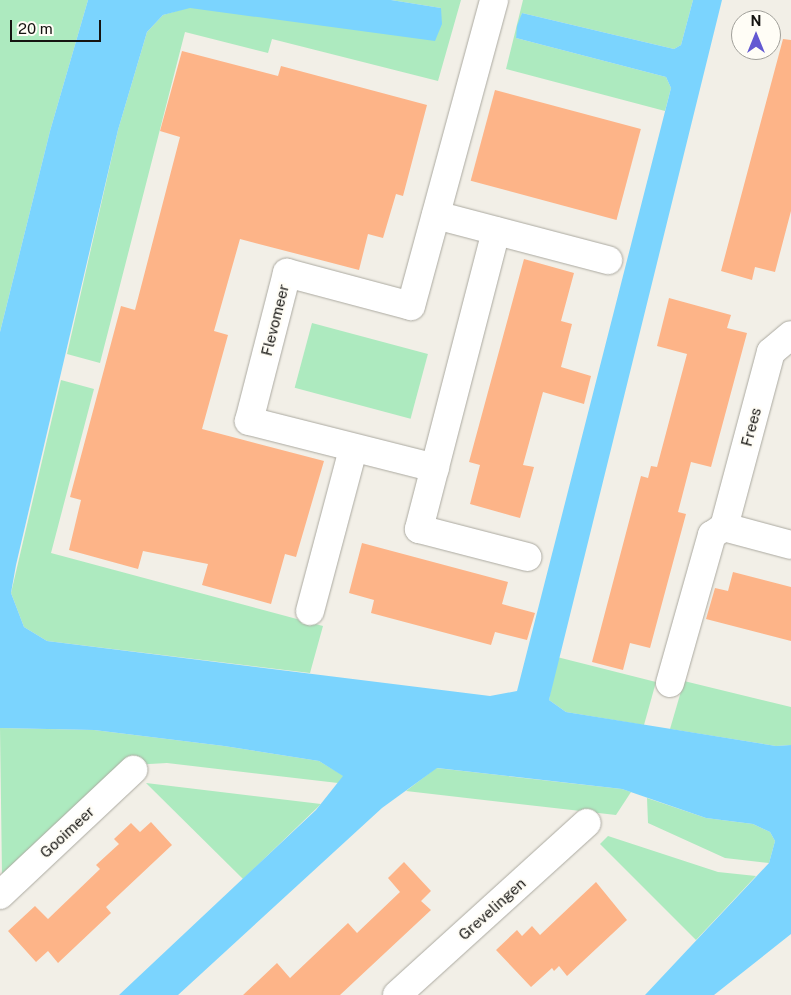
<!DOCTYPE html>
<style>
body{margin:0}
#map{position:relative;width:791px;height:995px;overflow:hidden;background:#f2efe7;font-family:"Public Sans",sans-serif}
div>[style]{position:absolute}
.green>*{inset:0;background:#adeabf;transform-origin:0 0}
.water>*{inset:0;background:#7bd4fe}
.building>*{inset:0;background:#fdb488;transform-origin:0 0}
.roads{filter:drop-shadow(0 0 1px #aba9a0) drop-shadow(0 0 1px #aba9a0)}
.street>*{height:28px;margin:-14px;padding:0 14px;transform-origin:14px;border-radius:14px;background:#fff}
span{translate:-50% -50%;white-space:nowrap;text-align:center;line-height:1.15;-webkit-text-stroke:4.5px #fffdf6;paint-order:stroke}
.street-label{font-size:15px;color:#151411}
.north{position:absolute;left:731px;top:10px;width:50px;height:50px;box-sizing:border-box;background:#fffdf6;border:1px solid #a1a09a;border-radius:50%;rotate:0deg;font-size:14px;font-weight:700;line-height:20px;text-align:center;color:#151411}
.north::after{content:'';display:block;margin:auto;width:18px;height:22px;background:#6359d2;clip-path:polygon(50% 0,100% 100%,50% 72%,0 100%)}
.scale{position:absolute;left:10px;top:20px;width:91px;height:22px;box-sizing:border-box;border:2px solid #151411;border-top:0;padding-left:6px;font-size:15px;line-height:18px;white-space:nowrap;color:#151411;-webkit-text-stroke:4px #fffdf6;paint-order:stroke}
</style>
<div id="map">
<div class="green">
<i style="clip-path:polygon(0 0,88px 0,50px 131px,0 332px)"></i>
<i style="clip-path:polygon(391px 0,461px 0,438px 81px,272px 39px,268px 53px,185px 32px,100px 363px,67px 354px,118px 130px,147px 32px,163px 15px,190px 7px,441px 8px)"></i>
<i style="clip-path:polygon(523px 0,693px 0,681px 45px,674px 49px,522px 13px,516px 38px,666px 77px,671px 88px,665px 111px,506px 69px)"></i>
<i style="left:312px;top:323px;width:120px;height:67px;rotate:15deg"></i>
<i style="clip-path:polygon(61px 380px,94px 389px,51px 553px,323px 626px,310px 673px,47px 641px,24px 627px,11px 593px)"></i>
<i style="clip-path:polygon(557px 657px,656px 682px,644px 725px,566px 712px,549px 700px)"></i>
<i style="clip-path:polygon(684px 681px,791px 707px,791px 745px,776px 746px,670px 729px)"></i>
<i style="clip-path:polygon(0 728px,94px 730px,224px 746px,319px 761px,344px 776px,338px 783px,167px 763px,132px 765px,2px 875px)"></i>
<i style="clip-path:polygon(436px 768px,622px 789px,631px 792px,616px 815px,406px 791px)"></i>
<i style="clip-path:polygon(146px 783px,321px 804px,243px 879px)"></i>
<i style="clip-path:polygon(647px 798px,706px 818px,753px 824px,770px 832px,775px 841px,769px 863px,725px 858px,648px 823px)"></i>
<i style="clip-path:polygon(608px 836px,718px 872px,756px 876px,696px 940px,600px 844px)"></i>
</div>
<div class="water">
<i style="clip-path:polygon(88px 0,391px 0,441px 8px,442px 24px,435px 41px,190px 8px,163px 15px,147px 32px,118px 130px,16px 565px,11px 593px,24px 627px,47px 641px,490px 696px,517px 691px,671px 88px,666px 77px,516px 38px,517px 26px,522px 13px,674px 49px,681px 45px,693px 0,722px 0,549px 700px,566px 712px,776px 746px,791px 745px,791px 934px,714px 995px,645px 995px,769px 863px,775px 841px,770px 832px,753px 824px,706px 818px,622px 789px,437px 768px,382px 808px,178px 995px,119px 995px,316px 810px,343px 776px,319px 761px,224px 746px,94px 730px,0 728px,0 332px,50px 131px)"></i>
</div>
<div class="building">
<i style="clip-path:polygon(783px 39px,791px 40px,791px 211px,775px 272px,755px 267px,752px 280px,721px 271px)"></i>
<i style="clip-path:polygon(182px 51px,278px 76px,281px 66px,427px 105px,403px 196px,396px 194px,383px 238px,368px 234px,359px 270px,240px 239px,214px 331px,228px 335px,202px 429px,324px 461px,296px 557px,285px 554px,271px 604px,202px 585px,208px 564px,143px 551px,138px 569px,69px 550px,81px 500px,70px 497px,121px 306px,135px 310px,180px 137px,160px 131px)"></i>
<i style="left:495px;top:90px;width:151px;height:94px;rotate:15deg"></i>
<i style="clip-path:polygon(524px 259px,574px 273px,561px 321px,572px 324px,561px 367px,591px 376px,584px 404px,543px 392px,523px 465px,534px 467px,520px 518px,470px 504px,480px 465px,469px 462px)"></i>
<i style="clip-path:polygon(669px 298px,731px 315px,727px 328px,747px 333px,711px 467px,691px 462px,678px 512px,686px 514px,650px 648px,630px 643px,623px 670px,592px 662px,641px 476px,648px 478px,651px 466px,657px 467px,687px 354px,657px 346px)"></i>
<i style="clip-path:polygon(362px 543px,508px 582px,502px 604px,535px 613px,527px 640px,495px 632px,491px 645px,371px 613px,374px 600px,349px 593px)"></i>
<i style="clip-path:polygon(733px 572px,791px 587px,791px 641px,706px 619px,715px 588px,728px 591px)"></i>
<i style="clip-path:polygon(151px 822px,172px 845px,106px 907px,111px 913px,58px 963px,48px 951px,36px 962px,8px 931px,35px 906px,48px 919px,100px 869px,96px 865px,119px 844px,114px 839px,131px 823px,140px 832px)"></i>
<i style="clip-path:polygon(404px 862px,431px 891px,421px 901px,431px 910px,340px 995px,243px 995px,277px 963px,290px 978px,348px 923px,357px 933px,400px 892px,388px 878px)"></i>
<i style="clip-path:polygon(596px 882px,627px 920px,567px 976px,559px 966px,554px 971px,552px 968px,531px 987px,496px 950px,517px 930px,522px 936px,532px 926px,540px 935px)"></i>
</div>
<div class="roads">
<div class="street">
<i style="left:436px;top:215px;width:178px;rotate:14.7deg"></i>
<i style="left:496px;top:231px;width:308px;rotate:104.5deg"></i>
<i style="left:419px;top:529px;width:112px;rotate:14.5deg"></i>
<i style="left:435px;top:468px;width:192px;rotate:-165.8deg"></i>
<i style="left:249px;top:421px;width:153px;rotate:-75.6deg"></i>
<i style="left:287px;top:273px;width:128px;rotate:14.9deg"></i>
<i style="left:411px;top:306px;width:317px;rotate:-74.8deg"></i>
<i style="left:724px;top:527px;width:69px;rotate:15deg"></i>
<i style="left:310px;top:611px;width:168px;rotate:-75.1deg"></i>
<i style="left:670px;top:683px;width:154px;rotate:-74.2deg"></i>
<i style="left:712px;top:535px;width:14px;rotate:-34deg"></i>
<i style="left:724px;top:527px;width:181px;rotate:-75deg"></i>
<i style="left:771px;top:352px;width:26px;rotate:-40deg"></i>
<i style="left:0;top:895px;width:183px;rotate:-43.2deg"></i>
<i style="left:397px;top:995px;width:256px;rotate:-42.2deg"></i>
</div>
</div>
<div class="street-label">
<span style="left:275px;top:320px;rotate:-76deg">Flevomeer</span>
<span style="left:751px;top:427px;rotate:-75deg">Frees</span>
<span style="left:67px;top:832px;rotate:-43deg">Gooimeer</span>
<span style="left:492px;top:909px;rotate:-42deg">Grevelingen</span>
</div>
<div class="north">N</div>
<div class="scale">20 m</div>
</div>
